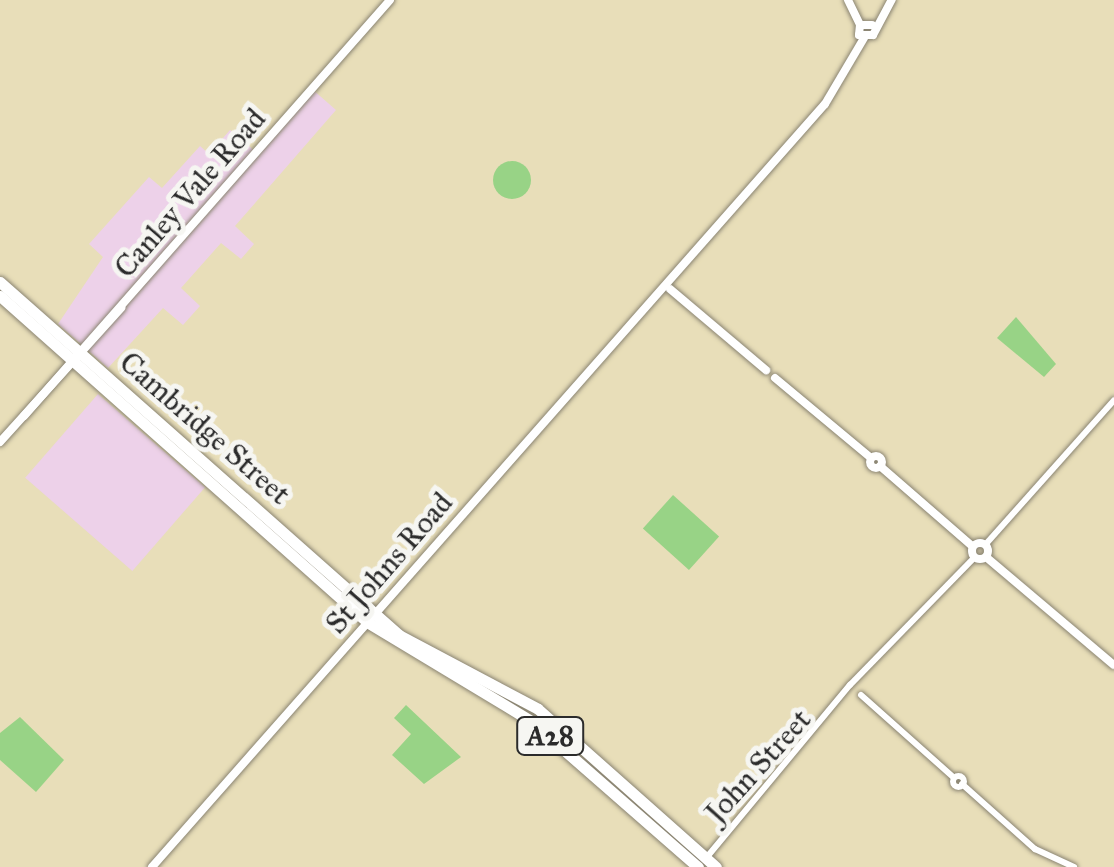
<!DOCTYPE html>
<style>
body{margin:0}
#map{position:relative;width:1114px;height:867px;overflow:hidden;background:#e8deb9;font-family:"IM FELL Great Primer",serif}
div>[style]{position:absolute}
.built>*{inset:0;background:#edd1e9;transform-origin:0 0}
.green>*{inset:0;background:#98d386;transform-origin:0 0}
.round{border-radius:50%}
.roads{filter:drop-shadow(0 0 2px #8a8472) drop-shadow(0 0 2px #8a8472)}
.tertiary>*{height:6px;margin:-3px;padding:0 3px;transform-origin:3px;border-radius:3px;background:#fff}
.tertiary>.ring{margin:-3px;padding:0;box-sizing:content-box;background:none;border:6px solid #fff;border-radius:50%}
.secondary>*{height:8px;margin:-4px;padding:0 4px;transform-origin:4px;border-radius:4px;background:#fff}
.secondary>.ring{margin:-4px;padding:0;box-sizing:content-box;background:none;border:8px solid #fff;border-radius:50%}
.trunk>*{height:11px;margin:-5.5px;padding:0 5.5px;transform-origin:5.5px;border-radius:5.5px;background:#fff}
span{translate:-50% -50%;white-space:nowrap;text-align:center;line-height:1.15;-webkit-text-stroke:10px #f6f6f2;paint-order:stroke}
.shield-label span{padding:2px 8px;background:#f6f6f2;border:2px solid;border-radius:8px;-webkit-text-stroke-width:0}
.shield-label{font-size:28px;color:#2b2b2b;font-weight:700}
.street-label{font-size:30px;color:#2b2b2b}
</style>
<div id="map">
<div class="built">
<i style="clip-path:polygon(312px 89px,336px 110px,235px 226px,254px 244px,241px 259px,221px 243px,181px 288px,200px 306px,183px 325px,163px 308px,108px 368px,58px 324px,103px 257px,89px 244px,149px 177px,162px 188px,200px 146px,209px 154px,230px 130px,256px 152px)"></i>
<i style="left:98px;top:394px;width:142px;height:111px;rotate:41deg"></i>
</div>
<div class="green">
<i class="round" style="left:493px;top:161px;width:38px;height:38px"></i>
<i style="clip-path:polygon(1016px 317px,1056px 364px,1044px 377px,997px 338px)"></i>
<i style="left:673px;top:495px;width:62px;height:45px;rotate:42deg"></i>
<i style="clip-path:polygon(406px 705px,461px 757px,424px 784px,392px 755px,411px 734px,394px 718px)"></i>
<i style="clip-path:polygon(20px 717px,64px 760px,36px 792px,0 760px,0 733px)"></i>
</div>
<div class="roads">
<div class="tertiary">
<i style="left:985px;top:545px;width:194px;rotate:-48.3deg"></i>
<i style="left:861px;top:695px;width:123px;rotate:41.7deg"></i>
<i class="ring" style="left:952.5px;top:775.5px;width:5px;height:5px"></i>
<i style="left:962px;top:784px;width:98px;rotate:41.7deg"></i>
<i style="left:1035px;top:849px;width:43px;rotate:24.8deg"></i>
<i style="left:707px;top:857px;width:224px;rotate:-50.3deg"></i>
<i style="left:850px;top:685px;width:177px;rotate:-45.7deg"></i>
</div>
<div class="secondary">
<i style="left:848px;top:0;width:28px;rotate:64deg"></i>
<i style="left:872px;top:25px;width:12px;rotate:180deg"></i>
<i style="left:860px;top:25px;width:10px;rotate:96deg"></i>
<i style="left:859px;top:35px;width:14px"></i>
<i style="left:873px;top:35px;width:40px;rotate:-62deg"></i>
<i style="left:670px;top:289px;width:126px;rotate:40.2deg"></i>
<i style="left:775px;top:378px;width:125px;rotate:39.8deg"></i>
<i style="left:24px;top:416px;width:554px;rotate:-48.66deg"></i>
<i style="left:0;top:442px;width:181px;rotate:-47.9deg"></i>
<i class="ring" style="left:870px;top:456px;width:4px;height:4px"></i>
<i style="left:880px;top:466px;width:122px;rotate:41deg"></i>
<i class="ring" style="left:972px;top:543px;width:8px;height:8px"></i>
<i style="left:986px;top:557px;width:167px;rotate:40.2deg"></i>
<i style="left:152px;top:867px;width:1017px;rotate:-48.59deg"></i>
<i style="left:825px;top:104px;width:77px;rotate:-59.4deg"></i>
</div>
<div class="trunk">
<i style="left:0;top:282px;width:533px;rotate:41.5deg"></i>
<i style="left:399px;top:635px;width:157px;rotate:28deg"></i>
<i style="left:538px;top:709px;width:238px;rotate:41.6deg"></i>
<i style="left:0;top:296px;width:491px;rotate:41.6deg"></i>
<i style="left:367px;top:622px;width:192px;rotate:31.1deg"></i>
<i style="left:531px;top:721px;width:222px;rotate:41.2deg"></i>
</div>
</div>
<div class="shield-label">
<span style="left:550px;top:736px">A28</span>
</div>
<div class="street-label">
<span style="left:190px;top:193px;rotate:-49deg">Canley Vale Road</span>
<span style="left:205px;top:428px;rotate:41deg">Cambridge Street</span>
<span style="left:389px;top:563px;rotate:-49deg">St Johns Road</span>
<span style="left:758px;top:766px;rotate:-48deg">John Street</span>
</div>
</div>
